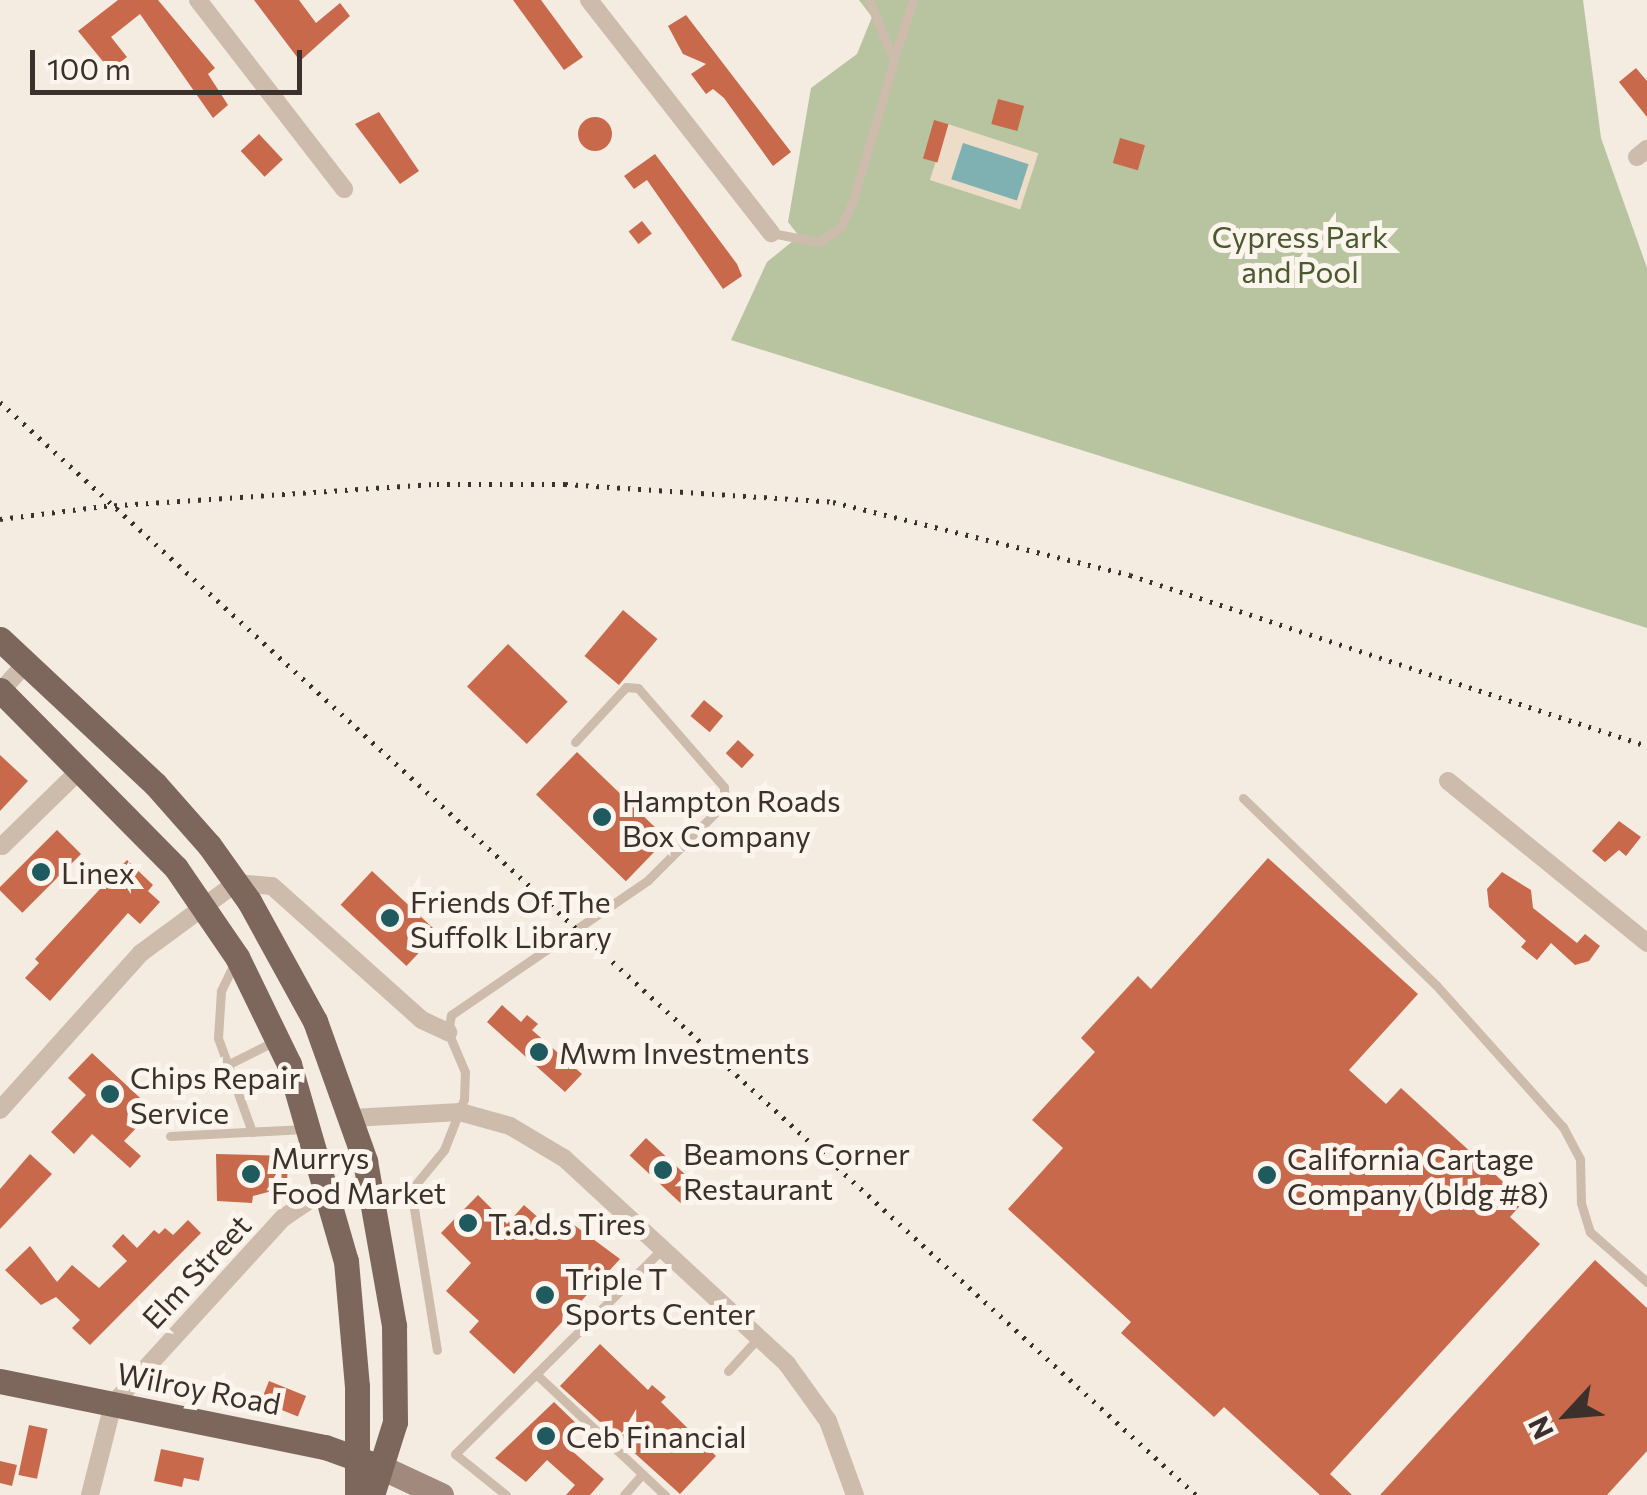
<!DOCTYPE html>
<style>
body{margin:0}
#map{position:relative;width:1647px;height:1495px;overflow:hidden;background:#f4ebe1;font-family:Commissioner,sans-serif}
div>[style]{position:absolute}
.green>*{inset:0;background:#b8c4a0}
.plaza>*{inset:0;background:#ecdcc8;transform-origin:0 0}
.water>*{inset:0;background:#7fb0b2;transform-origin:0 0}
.building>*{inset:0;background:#c8694b;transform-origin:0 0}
.round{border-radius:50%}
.service>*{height:9px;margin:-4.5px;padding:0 4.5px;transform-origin:4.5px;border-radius:4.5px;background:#cdbbac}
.minor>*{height:18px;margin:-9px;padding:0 9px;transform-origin:9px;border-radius:9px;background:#cdbbac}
.secondary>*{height:25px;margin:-12.5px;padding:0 12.5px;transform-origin:12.5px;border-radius:12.5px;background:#a18a7d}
.primary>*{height:25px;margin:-12.5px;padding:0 12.5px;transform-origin:12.5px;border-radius:12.5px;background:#7d675c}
.rail>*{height:5px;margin-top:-2.5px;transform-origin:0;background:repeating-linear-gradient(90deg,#3b302b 0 2.5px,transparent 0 10.5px)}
.dots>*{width:28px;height:28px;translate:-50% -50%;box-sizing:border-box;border:5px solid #fbf5ee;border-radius:50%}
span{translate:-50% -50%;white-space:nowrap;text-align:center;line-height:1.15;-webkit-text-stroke:10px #fbf5ee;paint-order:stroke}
.park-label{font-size:30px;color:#4a5a2e}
.poi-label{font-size:30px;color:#3b302b}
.left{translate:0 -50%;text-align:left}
.street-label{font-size:30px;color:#3b302b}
.north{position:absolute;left:1517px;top:1365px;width:100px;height:100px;-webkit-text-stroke:8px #fbf5ee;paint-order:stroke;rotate:244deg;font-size:28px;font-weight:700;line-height:40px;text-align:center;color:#3b302b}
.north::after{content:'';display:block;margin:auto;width:35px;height:45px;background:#3b302b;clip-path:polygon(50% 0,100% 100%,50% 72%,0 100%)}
.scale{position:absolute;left:30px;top:50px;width:272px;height:45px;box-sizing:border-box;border:5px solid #3b302b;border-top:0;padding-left:12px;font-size:30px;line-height:35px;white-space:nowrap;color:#3b302b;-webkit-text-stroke:8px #fbf5ee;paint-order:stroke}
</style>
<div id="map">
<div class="green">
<i style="clip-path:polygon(859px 0,1583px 0,1601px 138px,1647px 268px,1647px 628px,731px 340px,767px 262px,799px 236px,788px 222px,811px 88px,857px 54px,872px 17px)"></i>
</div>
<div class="plaza">
<i style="left:948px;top:124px;width:95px;height:59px;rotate:18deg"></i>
</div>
<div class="water">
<i style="left:963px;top:143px;width:69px;height:38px;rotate:18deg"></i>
</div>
<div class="building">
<i style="clip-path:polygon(118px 0,158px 0,215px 68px,208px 74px,228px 105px,213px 118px,140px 14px,111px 37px,127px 57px,110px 70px,78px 31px)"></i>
<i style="clip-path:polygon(254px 0,299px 0,316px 23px,340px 3px,350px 16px,300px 61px)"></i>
<i style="clip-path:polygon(513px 0,541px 0,583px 57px,564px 70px)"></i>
<i style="clip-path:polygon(686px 15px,791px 152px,773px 166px,724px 98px,713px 89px,706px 94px,691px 74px,706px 64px,683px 54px,668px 26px)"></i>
<i style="clip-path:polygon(1636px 68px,1647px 81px,1647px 117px,1619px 82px)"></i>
<i style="left:998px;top:99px;width:27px;height:26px;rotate:15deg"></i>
<i style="clip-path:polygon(379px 112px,419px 171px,400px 184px,355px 124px)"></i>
<i class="round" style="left:578px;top:117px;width:34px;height:34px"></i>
<i style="left:934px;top:120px;width:15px;height:40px;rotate:16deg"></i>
<i style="left:259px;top:134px;width:35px;height:25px;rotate:47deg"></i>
<i style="left:1120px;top:138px;width:26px;height:26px;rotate:16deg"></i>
<i style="clip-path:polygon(655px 154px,737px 264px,742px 276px,723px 289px,647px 180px,634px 189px,624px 176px)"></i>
<i style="left:642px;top:221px;width:16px;height:17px;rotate:52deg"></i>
<i style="left:623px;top:610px;width:45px;height:60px;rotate:40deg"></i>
<i style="left:508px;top:644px;width:83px;height:59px;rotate:44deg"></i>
<i style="left:704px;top:700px;width:25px;height:21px;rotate:40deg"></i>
<i style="left:738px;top:740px;width:22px;height:18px;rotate:43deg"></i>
<i style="left:577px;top:752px;width:125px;height:59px;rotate:44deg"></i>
<i style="clip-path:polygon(0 755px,28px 781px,0 811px)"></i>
<i style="clip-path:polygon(1619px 821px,1641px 837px,1626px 856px,1619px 850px,1605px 862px,1592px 851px)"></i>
<i style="left:57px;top:830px;width:34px;height:83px;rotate:45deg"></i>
<i style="clip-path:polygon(1268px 858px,1418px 994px,1349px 1070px,1386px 1104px,1401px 1088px,1524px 1201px,1510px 1217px,1540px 1244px,1330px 1474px,1352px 1495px,1320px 1495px,1224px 1407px,1214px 1417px,1121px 1333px,1131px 1322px,1008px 1209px,1063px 1148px,1032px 1120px,1095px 1052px,1081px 1038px,1138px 976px,1151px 989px)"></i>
<i style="clip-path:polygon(127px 860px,153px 885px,148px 891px,160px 902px,140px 924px,128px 913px,50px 1001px,25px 978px,39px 963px,35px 959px)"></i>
<i style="left:372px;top:871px;width:90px;height:46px;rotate:43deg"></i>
<i style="clip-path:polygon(1502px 872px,1531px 890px,1533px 908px,1577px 943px,1585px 934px,1600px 946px,1589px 961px,1575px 965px,1551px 943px,1537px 960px,1521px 947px,1526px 941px,1489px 907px,1487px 889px)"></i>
<i style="clip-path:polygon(502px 1005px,521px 1022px,527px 1015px,538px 1024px,532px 1030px,582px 1074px,565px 1092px,487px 1022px)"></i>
<i style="clip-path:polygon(92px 1053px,153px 1110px,124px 1141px,141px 1156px,130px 1168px,92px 1134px,74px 1154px,51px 1132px,86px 1095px,68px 1078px)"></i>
<i style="left:646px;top:1138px;width:72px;height:24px;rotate:43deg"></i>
<i style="clip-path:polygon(30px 1154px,52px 1174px,0 1229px,0 1189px)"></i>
<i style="clip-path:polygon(216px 1154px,288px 1156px,287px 1187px,253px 1196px,252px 1203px,217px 1201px)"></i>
<i style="clip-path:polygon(478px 1195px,507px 1224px,524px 1205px,558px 1235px,570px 1222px,620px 1259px,514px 1374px,469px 1332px,479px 1321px,446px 1291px,471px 1263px,441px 1233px)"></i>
<i style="clip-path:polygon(188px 1220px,201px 1233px,90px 1345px,72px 1328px,80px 1320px,56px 1297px,41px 1305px,5px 1270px,30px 1246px,57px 1282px,72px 1265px,99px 1288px,127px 1261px,112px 1246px,123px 1234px,137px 1248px,154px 1230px,159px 1234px,165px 1228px,173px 1235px)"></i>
<i style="clip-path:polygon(1595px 1260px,1647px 1308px,1647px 1451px,1607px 1495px,1380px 1495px)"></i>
<i style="clip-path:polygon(600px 1344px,648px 1390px,652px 1385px,666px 1397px,661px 1402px,716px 1456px,680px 1494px,560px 1386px)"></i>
<i style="left:269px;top:1381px;width:40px;height:22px;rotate:22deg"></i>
<i style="clip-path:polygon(554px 1402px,579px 1426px,563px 1443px,604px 1479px,590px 1495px,566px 1495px,575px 1485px,547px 1460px,526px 1482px,495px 1458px)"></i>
<i style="left:29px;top:1425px;width:19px;height:51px;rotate:12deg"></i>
<i style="clip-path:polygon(161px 1449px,204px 1458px,199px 1481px,184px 1478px,182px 1487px,154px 1481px)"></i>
<i style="clip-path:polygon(0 1461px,17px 1465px,12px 1486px,0 1483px)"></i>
</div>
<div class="service">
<i style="left:894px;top:58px;width:61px;rotate:-71.9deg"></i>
<i style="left:771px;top:233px;width:49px;rotate:10.6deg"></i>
<i style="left:819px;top:242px;width:27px;rotate:-34deg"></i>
<i style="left:841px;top:227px;width:30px;rotate:-66deg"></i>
<i style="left:853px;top:200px;width:145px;rotate:-73.6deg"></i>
<i style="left:894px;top:61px;width:66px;rotate:-112.3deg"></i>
<i style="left:1243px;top:798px;width:269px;rotate:44.1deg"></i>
<i style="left:1436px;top:985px;width:191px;rotate:48.2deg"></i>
<i style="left:1563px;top:1127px;width:36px;rotate:62deg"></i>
<i style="left:1580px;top:1159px;width:44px;rotate:88.7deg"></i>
<i style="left:1581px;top:1203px;width:30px;rotate:73deg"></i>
<i style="left:1590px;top:1232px;width:76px;rotate:41.3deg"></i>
<i style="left:234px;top:964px;width:30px;rotate:116deg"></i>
<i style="left:221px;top:991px;width:47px;rotate:93.7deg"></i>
<i style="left:218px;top:1038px;width:100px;rotate:70.1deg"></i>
<i style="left:227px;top:1065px;width:54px;rotate:-26.6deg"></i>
<i style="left:170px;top:1136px;width:135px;rotate:-3deg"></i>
<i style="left:411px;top:1190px;width:52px;rotate:-50.5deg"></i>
<i style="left:444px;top:1150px;width:55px;rotate:-68.6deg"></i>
<i style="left:464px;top:1099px;width:27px;rotate:-88deg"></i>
<i style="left:465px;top:1072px;width:43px;rotate:-113deg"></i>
<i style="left:448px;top:1032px;width:17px;rotate:-80deg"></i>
<i style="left:451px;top:1015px;width:239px;rotate:-34.4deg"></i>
<i style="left:648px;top:880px;width:109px;rotate:-45deg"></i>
<i style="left:725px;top:803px;width:16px;rotate:-94deg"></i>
<i style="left:724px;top:787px;width:131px;rotate:-131deg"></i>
<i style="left:638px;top:688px;width:12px;rotate:-175deg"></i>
<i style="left:626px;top:687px;width:75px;rotate:132.8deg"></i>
<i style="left:374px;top:1193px;width:37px;rotate:-5deg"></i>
<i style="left:411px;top:1190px;width:162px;rotate:80.8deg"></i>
<i style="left:728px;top:1371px;width:46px;rotate:-47.6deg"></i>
<i style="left:536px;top:1374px;width:177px;rotate:43.2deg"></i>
<i style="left:506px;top:1495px;width:65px;rotate:-141.2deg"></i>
<i style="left:455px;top:1454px;width:291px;rotate:-44.7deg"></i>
<i style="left:624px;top:1495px;width:28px;rotate:-49deg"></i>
</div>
<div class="minor">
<i style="left:198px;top:0;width:239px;rotate:52.3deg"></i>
<i style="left:589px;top:0;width:296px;rotate:52deg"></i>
<i style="left:1637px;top:157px;width:13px;rotate:-39deg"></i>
<i style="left:0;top:692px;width:39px;rotate:-48deg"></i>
<i style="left:1448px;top:781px;width:257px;rotate:39.1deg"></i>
<i style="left:2px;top:846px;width:112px;rotate:-44.3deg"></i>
<i style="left:0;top:1110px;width:211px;rotate:-48.1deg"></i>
<i style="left:141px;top:953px;width:118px;rotate:-36.4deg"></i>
<i style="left:236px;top:883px;width:36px;rotate:5deg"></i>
<i style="left:272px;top:886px;width:201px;rotate:41.8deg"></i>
<i style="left:422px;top:1020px;width:29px;rotate:25deg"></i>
<i style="left:352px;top:1118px;width:108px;rotate:-3.2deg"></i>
<i style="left:460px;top:1112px;width:52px;rotate:15.6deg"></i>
<i style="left:510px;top:1126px;width:63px;rotate:30.7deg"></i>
<i style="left:564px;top:1158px;width:304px;rotate:42.7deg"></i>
<i style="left:787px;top:1364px;width:70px;rotate:54.3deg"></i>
<i style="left:828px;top:1421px;width:79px;rotate:70deg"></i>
<i style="left:90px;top:1495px;width:94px;rotate:-75.8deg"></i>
<i style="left:113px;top:1404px;width:252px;rotate:-47.6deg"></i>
<i style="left:283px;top:1218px;width:55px;rotate:-34deg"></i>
</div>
<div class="secondary">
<i style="left:383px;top:1468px;width:64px;rotate:25deg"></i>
</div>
<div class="primary">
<i style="left:0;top:639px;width:212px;rotate:43.1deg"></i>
<i style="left:155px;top:784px;width:81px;rotate:48.5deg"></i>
<i style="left:209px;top:845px;width:69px;rotate:54.5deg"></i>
<i style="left:249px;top:901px;width:137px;rotate:61.2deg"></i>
<i style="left:315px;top:1021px;width:149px;rotate:70.3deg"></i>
<i style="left:365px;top:1161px;width:168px;rotate:80deg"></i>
<i style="left:394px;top:1326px;width:96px;rotate:89.4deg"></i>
<i style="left:395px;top:1422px;width:77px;rotate:107.5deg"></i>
<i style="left:0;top:690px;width:250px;rotate:45.3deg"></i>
<i style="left:176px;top:868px;width:108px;rotate:55.6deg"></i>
<i style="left:237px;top:957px;width:119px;rotate:64.1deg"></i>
<i style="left:289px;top:1064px;width:205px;rotate:73.9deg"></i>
<i style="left:346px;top:1261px;width:125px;rotate:85deg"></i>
<i style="left:357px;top:1386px;width:109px;rotate:90deg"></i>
<i style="left:0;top:1381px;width:332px;rotate:11.5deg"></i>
<i style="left:325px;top:1447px;width:47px;rotate:20deg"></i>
</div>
<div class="rail">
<i style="left:0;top:402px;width:1620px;rotate:42.42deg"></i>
<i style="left:0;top:519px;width:105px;rotate:-7.1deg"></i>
<i style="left:104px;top:506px;width:334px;rotate:-3.8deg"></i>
<i style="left:437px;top:484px;width:128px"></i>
<i style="left:565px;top:484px;width:269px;rotate:3.8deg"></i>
<i style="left:833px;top:502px;width:306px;rotate:13.8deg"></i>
<i style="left:1130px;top:575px;width:545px;rotate:18.3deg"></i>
</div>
<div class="dots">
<i style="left:602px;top:817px;background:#1f5a5e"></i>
<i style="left:41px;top:872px;background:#1f5a5e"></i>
<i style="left:390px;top:918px;background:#1f5a5e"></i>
<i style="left:539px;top:1052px;background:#1f5a5e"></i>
<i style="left:110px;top:1094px;background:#1f5a5e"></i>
<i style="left:663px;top:1170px;background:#1f5a5e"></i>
<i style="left:251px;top:1174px;background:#1f5a5e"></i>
<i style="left:1267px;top:1175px;background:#1f5a5e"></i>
<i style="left:468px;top:1223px;background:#1f5a5e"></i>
<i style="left:545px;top:1295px;background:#1f5a5e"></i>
<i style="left:546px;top:1436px;background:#1f5a5e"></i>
</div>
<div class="park-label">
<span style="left:1300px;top:253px">Cypress Park<br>and Pool</span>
</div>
<div class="poi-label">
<span class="left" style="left:622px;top:817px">Hampton Roads<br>Box Company</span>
<span class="left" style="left:61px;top:872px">Linex</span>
<span class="left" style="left:410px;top:918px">Friends Of The<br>Suffolk Library</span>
<span class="left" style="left:559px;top:1052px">Mwm Investments</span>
<span class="left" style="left:130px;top:1094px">Chips Repair<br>Service</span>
<span class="left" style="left:683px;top:1170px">Beamons Corner<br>Restaurant</span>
<span class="left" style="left:271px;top:1174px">Murrys<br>Food Market</span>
<span class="left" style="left:1287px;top:1175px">California Cartage<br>Company (bldg #8)</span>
<span class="left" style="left:488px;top:1223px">T.a.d.s Tires</span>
<span class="left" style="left:565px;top:1295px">Triple T<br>Sports Center</span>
<span class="left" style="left:566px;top:1436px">Ceb Financial</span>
</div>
<div class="street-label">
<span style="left:196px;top:1271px;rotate:-47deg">Elm Street</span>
<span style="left:199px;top:1388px;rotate:11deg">Wilroy Road</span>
</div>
<div class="north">N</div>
<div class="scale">100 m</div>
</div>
